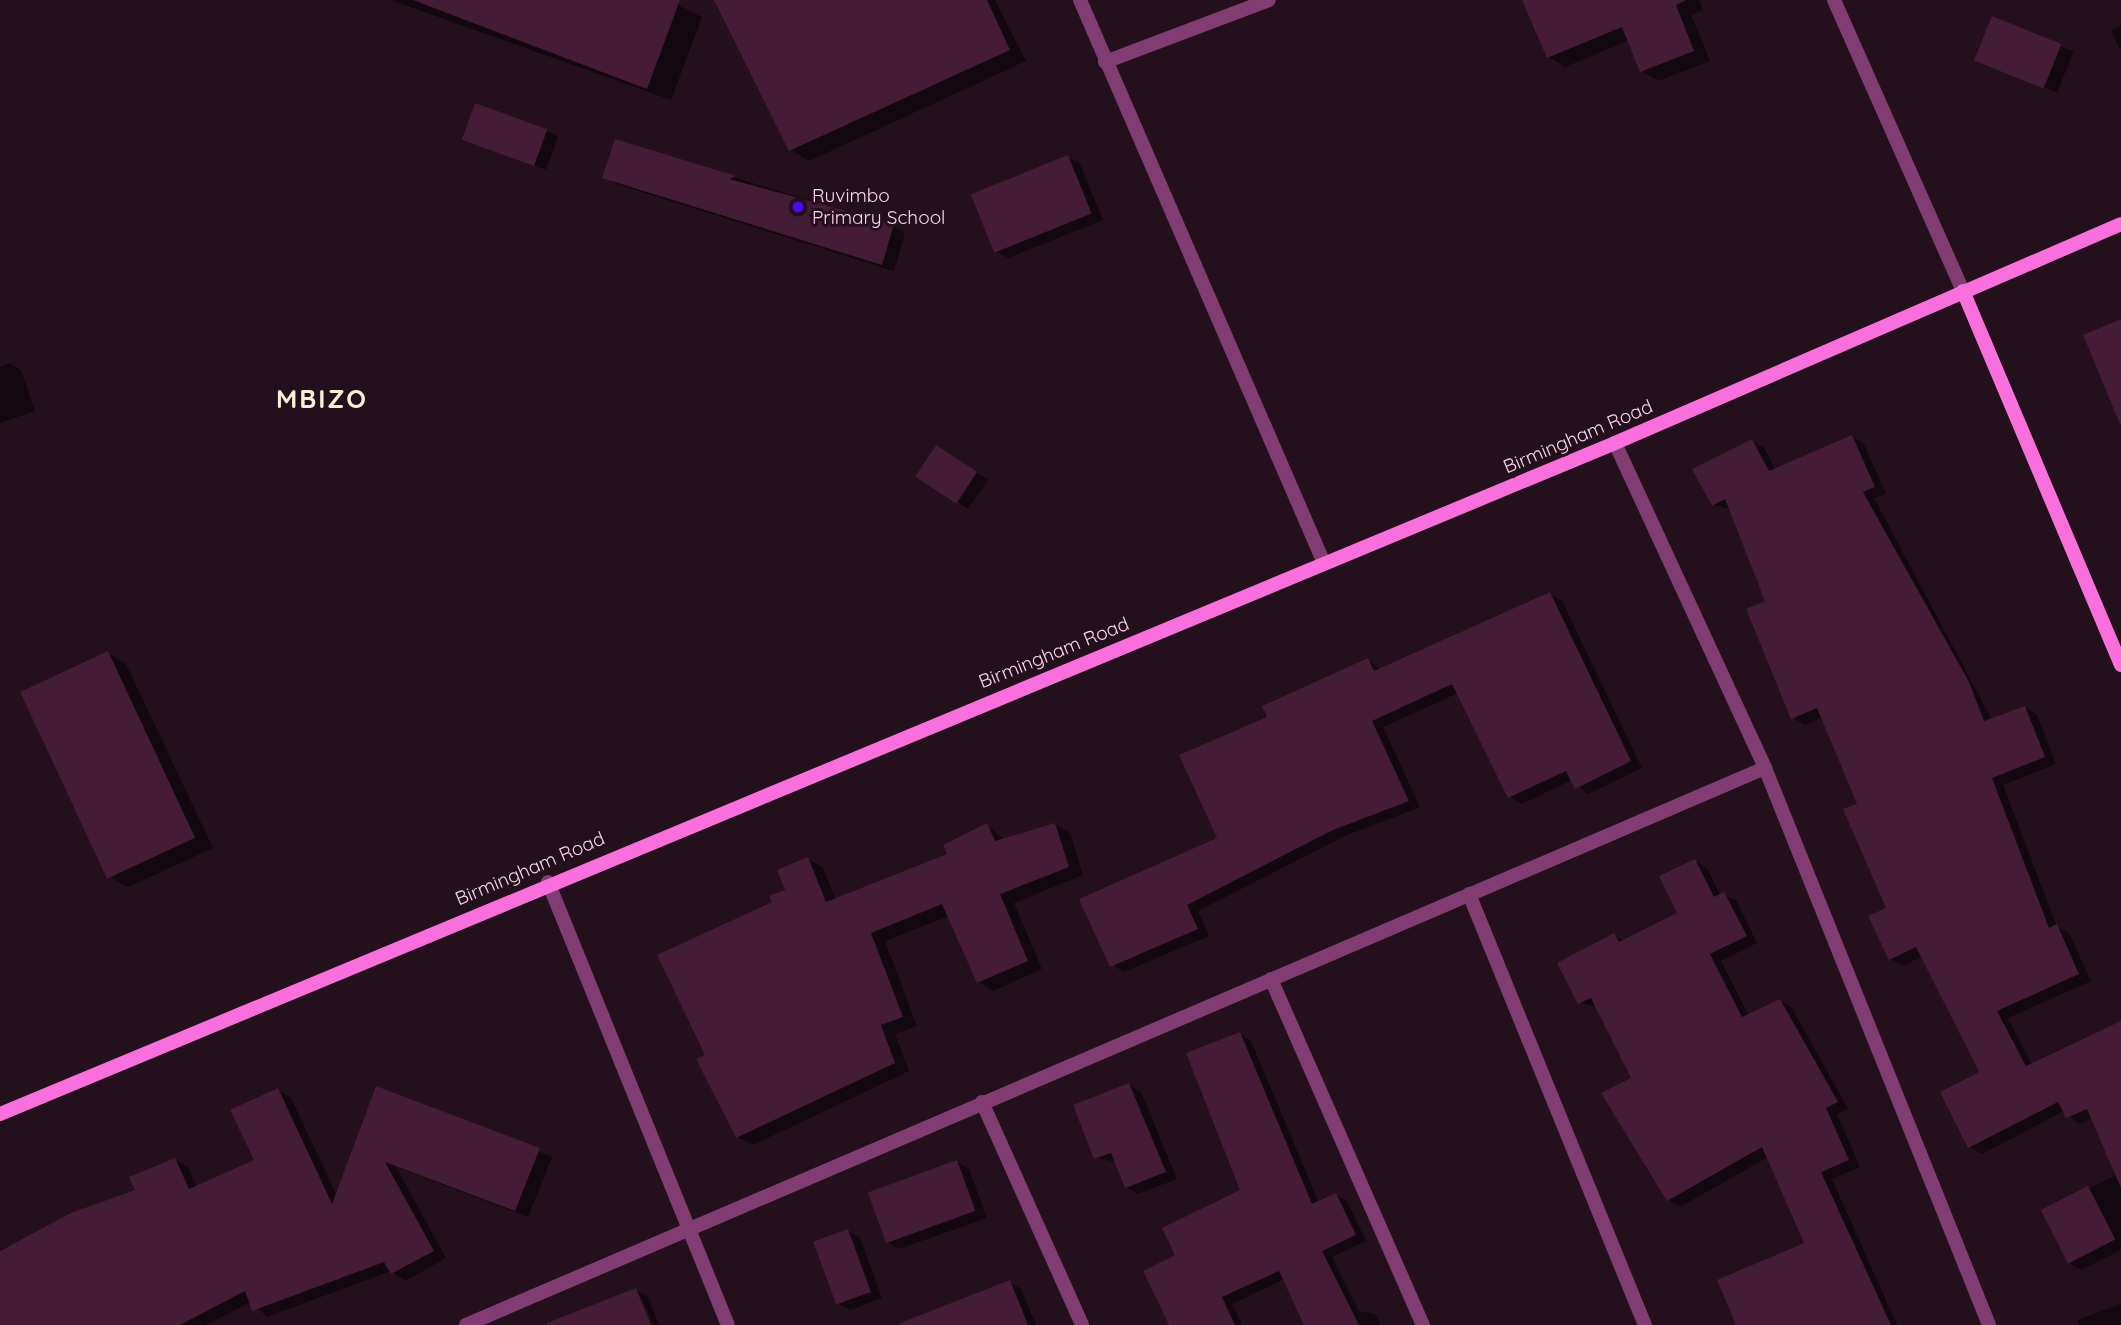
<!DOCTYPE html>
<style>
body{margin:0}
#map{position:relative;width:2121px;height:1325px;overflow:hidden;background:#240f1d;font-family:Quicksand,sans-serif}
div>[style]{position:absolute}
.shadow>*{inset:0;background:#0007;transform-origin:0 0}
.building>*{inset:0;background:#441c35;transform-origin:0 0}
.street>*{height:14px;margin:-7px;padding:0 7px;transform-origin:7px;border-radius:7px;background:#813d72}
.secondary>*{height:14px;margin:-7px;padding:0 7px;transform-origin:7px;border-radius:7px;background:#f970dc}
.dots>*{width:19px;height:19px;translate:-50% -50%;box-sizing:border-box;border:4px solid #240f1d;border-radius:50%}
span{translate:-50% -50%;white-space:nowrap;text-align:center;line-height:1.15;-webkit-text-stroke:6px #240f1d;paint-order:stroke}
.poi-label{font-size:19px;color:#fdd4f1}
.left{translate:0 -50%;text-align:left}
.street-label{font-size:19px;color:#fdd4f1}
.district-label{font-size:26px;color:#fdebd6;font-weight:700;letter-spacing:2px}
</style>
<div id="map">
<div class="shadow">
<i style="clip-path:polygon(391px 0,668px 0,702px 17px,671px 100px)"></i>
<i style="clip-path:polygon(725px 0,995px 0,1026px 61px,809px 161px,791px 150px)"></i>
<i style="clip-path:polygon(1524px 0,1699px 0,1703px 10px,1691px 15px,1710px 61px,1658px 81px,1642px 71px,1629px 40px,1565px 67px,1549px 57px)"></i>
<i style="left:1993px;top:19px;width:87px;height:44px;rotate:22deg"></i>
<i style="clip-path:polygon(2121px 26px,2121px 53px,2111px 30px)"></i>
<i style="clip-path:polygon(546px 130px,558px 137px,546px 170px,463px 139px)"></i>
<i style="clip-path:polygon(616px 141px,893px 226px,905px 233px,894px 271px,616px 184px,604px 177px)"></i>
<i style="clip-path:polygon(1068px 157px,1080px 164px,1103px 220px,1008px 258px,996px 251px)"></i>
<i style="clip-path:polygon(9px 363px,21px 370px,35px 411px,0 423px,0 367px)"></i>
<i style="clip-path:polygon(1852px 436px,1864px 444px,1886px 494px,1874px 498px,1992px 720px,2025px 707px,2037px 715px,2056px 764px,2003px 785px,2057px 927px,2069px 933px,2091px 981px,2008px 1018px,2032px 1065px,2121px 1023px,2121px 1250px,2081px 1270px,2069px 1263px,2043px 1210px,2117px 1175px,2093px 1118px,2079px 1124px,2064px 1111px,1982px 1154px,1970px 1147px,1981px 1073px,1922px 956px,1903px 966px,1891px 959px,1888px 909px,1860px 805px,1823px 717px,1805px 725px,1793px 718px,1768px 602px,1731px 509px,1713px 505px,1752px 441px,1764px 448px,1776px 470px)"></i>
<i style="clip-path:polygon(948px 454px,988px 480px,968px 509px,917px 476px)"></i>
<i style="clip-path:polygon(1550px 594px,1562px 601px,1642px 768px,1588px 794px,1572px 780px,1522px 804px,1510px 797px,1458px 693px,1383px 727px,1420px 807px,1345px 836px,1198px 911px,1209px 936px,1124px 972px,1112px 965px,1219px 839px,1269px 718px,1368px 660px,1381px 670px)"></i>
<i style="clip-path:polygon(108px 653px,126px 664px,213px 848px,128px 887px,110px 877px)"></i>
<i style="clip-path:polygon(987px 825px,1005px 840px,1055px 825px,1070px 833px,1083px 875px,1014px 903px,1042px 969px,993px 991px,978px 982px,949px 916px,885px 941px,917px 1026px,895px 1034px,909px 1071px,753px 1145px,738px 1137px,707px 1055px,774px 902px,808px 859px,823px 868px,836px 900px,949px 855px)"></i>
<i style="clip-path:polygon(1695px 861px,1707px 868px,1720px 895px,1736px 900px,1757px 943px,1721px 961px,1749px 1016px,1780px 1001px,1792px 1008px,1848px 1109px,1837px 1114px,1860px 1167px,1832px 1179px,1897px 1325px,1738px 1325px,1806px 1244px,1768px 1157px,1680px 1207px,1668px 1200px,1633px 1078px,1597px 1007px,1580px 1003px,1614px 935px,1625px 941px,1680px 914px)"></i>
<i style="clip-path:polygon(1239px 1034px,1251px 1041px,1319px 1203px,1336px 1195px,1347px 1201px,1366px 1241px,1332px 1257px,1359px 1311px,1376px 1315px,1381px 1325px,1306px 1325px,1285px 1279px,1232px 1304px,1242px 1325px,1203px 1325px,1178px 1256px,1242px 1191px)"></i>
<i style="clip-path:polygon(1129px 1085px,1141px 1092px,1177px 1179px,1138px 1194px,1126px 1187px,1116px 1162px,1096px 1158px)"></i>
<i style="clip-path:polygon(377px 1089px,552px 1157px,528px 1217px,396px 1167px,446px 1258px,405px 1281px,391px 1271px,267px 1317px,251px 1302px,206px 1325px,0 1325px,0 1250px,137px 1191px,175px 1160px,188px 1167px,197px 1188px,256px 1161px,278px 1090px,291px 1098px,337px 1196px)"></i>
<i style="clip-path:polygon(957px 1162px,969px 1169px,987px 1218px,899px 1249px,887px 1242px)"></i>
<i style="clip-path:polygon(848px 1231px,860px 1238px,882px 1298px,850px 1310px,838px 1303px)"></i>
<i style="clip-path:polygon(1009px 1282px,1021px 1289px,1036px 1325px,943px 1325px)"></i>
<i style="clip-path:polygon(636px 1290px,648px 1297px,659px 1325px,653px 1325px,641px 1297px,649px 1325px,554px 1325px)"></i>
<i style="clip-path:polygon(2121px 1304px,2121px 1325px,2079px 1325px,2077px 1320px)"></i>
</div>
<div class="building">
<i style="clip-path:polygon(413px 0,680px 0,647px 89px)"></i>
<i style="clip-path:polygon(714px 0,987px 0,1010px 50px,789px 151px)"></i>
<i style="clip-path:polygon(1522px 0,1686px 0,1676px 5px,1694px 51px,1640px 72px,1622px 27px,1547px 58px)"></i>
<i style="left:1992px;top:16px;width:75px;height:48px;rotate:22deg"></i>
<i style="left:475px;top:103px;width:77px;height:39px;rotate:20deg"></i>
<i style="clip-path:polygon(615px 139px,736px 176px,729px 179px,894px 224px,882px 265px,602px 178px)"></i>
<i style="left:1068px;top:155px;width:63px;height:105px;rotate:68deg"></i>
<i style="clip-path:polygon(2121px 319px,2121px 424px,2120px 424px,2083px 335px)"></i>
<i style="clip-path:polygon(1852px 435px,1875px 487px,1863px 492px,1969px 682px,1984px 721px,2025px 706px,2045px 757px,1992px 778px,2049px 928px,2057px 924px,2079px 974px,1997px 1011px,2026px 1066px,2121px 1021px,2121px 1188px,2087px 1109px,2066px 1118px,2058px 1102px,1968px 1148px,1940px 1092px,1979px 1072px,1916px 947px,1889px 960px,1868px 916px,1886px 908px,1843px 809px,1857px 804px,1817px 708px,1791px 719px,1746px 609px,1765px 601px,1725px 499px,1712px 506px,1692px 469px,1752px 439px,1769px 471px)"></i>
<i style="left:936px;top:445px;width:49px;height:38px;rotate:33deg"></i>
<i style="clip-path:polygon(1550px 592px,1631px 761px,1575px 789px,1566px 771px,1508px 798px,1452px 684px,1372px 721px,1409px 801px,1333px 830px,1187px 905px,1198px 929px,1110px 967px,1079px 899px,1217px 838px,1179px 755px,1267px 717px,1262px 706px,1368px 658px,1374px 671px)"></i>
<i style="left:108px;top:651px;width:206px;height:97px;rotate:65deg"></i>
<i style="clip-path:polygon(987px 823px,995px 841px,1055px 823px,1069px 867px,1000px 894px,1028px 961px,977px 983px,942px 904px,871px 933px,903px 1017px,881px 1025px,895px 1063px,736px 1138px,696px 1059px,705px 1055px,657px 955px,772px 902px,769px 896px,785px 890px,777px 870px,808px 857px,826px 902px,947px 854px,943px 845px)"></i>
<i style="clip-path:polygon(1695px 859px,1714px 897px,1724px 892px,1747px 936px,1710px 954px,1742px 1017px,1780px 999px,1838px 1102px,1826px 1108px,1849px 1160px,1821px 1172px,1891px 1325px,1736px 1325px,1717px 1280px,1804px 1243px,1762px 1147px,1667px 1201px,1601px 1093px,1631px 1078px,1591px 998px,1578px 1004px,1557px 963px,1614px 933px,1619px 942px,1677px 913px,1659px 876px)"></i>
<i style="clip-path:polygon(1240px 1032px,1312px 1204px,1336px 1193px,1356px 1235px,1322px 1251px,1359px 1325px,1304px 1325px,1279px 1271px,1222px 1297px,1235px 1325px,1169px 1325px,1143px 1271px,1175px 1255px,1162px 1228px,1240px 1190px,1186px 1053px)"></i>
<i style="clip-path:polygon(1129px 1083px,1166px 1172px,1125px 1188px,1111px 1153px,1094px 1159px,1073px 1105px)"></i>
<i style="clip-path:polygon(376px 1086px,540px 1148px,515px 1211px,385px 1162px,434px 1251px,391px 1274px,384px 1262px,252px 1311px,245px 1291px,180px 1325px,0 1325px,0 1251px,71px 1213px,135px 1190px,129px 1177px,175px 1158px,189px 1189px,254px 1160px,230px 1110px,278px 1088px,332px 1204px)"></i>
<i style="left:957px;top:1160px;width:54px;height:95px;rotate:70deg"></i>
<i style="left:2088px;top:1186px;width:60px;height:53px;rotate:63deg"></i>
<i style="left:848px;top:1229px;width:67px;height:37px;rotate:70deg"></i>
<i style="clip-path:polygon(1010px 1280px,1028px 1325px,900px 1325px,900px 1323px)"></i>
<i style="clip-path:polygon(636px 1288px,651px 1325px,547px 1325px,547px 1323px)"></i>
</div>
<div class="street">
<i style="left:1080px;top:0;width:614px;rotate:66.57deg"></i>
<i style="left:1834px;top:0;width:318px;rotate:66.1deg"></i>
<i style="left:1105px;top:62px;width:175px;rotate:-20.7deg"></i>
<i style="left:1615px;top:443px;width:358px;rotate:65.2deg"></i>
<i style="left:1765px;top:768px;width:600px;rotate:68.09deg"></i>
<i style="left:548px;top:882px;width:478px;rotate:67.9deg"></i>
<i style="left:1469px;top:894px;width:466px;rotate:67.8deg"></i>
<i style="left:1271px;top:979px;width:378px;rotate:66.3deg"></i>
<i style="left:982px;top:1102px;width:244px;rotate:65.8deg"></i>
<i style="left:466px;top:1325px;width:1413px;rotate:-23.21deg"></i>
</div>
<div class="secondary">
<i style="left:1963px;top:291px;width:406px;rotate:67.1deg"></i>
<i style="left:0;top:1114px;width:1749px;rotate:-22.56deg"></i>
<i style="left:1615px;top:443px;width:551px;rotate:-23.4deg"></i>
</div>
<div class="dots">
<i style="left:798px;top:207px;background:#4c0bf3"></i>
</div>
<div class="poi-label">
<span class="left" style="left:812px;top:207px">Ruvimbo<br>Primary School</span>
</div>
<div class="street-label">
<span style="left:1578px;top:437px;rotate:-23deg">Birmingham Road</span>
<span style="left:1054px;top:653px;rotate:-22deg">Birmingham Road</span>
<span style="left:530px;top:869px;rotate:-23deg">Birmingham Road</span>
</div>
<div class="district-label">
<span style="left:322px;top:399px">MBIZO</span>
</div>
</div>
